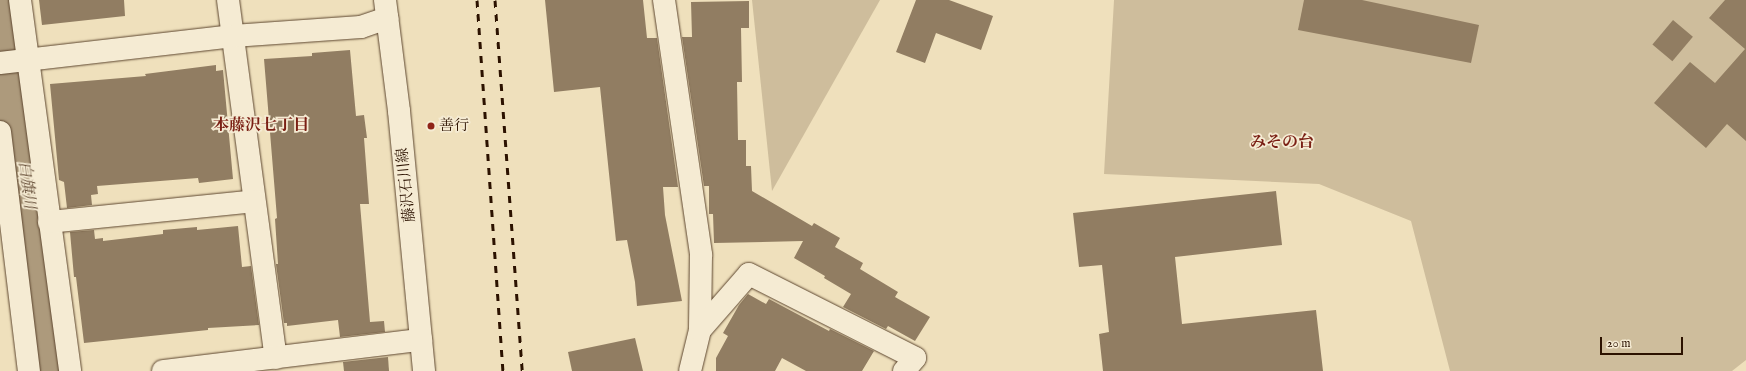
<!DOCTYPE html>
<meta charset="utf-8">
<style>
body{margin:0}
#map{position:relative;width:1746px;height:371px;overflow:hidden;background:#efe0bc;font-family:"IM FELL English","Noto Serif JP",serif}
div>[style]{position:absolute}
.green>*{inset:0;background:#cebd9c}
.river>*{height:50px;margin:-25px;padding:0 25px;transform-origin:25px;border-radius:25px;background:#ad9a7c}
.building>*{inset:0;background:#917d62;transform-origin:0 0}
.roads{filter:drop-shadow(0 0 1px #5d462f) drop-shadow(0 0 1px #5d462f)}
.street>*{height:22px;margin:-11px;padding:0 11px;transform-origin:11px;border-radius:11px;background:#f5ebd3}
.secondary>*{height:22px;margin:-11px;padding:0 11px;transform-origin:11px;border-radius:11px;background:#f5ebd3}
.rail>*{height:3px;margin-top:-1.5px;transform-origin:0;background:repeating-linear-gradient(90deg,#2c1200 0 7px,transparent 0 14px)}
.dots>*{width:11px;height:11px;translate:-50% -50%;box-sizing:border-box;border:2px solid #f5ebd3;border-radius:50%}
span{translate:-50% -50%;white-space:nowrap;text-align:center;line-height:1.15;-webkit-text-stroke:3.5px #f5ebd3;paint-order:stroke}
.poi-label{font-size:15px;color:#2c1200}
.left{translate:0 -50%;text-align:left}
.street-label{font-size:15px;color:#2c1200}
.neighbourhood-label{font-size:16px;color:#7a1f14;font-weight:700}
.water-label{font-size:16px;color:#604832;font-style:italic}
.scale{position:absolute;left:1600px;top:337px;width:83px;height:18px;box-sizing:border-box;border:2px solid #2c1200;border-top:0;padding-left:5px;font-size:12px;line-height:14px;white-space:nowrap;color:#2c1200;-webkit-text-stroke:3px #f5ebd3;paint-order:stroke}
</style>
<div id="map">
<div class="green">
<i style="clip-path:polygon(752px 0,880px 0,772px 191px)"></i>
<i style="clip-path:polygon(1114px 0,1746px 0,1746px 360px,1732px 371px,1450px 371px,1411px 221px,1319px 184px,1104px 174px)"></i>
</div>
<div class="river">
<i style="left:2px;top:0;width:374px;rotate:82.6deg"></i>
</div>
<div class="building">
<i style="clip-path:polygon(39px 0,124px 0,125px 16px,42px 25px)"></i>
<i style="clip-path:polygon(545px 0,643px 0,647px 38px,657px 38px,678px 187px,663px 187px,665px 215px,682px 301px,637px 306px,635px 282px,627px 240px,616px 241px,600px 87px,554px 92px)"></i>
<i style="clip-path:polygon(916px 0,949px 0,993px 16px,981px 50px,936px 33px,925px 63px,896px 52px)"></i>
<i style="clip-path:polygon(1304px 0,1362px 0,1479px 25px,1471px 63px,1298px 30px)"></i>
<i style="clip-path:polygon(1725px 0,1746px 0,1746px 141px,1727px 124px,1706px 148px,1654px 103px,1690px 62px,1715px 83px,1745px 49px,1709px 18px)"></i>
<i style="clip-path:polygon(749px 1px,749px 28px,741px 28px,742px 82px,737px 82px,738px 140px,746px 140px,746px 166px,751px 166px,752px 191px,812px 226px,814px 223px,840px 238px,835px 247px,863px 263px,860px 269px,898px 292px,895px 297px,930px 317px,915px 341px,888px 326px,886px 329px,843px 307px,851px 294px,824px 278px,825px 276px,794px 258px,803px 241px,714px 243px,713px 214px,709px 214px,709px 186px,704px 186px,682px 37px,692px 37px,691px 2px)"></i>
<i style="left:1673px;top:20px;width:26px;height:32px;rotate:40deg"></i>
<i style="clip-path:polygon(350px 50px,356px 116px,364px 115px,367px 138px,364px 138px,369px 204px,360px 204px,370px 322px,384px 321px,385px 332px,340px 337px,338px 320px,287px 326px,287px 323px,284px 323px,276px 264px,278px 264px,275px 219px,277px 218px,264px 59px,312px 56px,312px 53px)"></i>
<i style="clip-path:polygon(216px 65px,216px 71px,223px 70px,233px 179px,199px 183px,198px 178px,97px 186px,98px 194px,91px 195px,92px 205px,67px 208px,64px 182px,59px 180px,50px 84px,146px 76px,145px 74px)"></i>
<i style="clip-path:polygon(1276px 191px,1282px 245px,1175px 257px,1182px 324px,1316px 310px,1323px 371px,1103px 371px,1099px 334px,1109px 332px,1102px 265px,1079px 267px,1073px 213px)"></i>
<i style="clip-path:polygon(238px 226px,242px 267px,251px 266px,259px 325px,208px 328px,208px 330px,84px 343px,76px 277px,74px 277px,70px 232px,94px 230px,95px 239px,103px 238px,103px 241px,163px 234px,163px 230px,197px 227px,197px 230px)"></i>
<i style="clip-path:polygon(748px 294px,766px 304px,769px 299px,829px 331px,830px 329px,874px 351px,862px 371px,806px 371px,782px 358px,775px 371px,716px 371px,716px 358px,728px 336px,723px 333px,739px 305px)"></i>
<i style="clip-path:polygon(635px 338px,643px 371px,572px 371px,568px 352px)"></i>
<i style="clip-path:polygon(388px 357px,389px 371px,344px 371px,343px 362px)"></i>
</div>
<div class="roads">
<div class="street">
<i style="left:20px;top:0;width:374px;rotate:82.3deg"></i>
<i style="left:228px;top:0;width:361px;rotate:82.4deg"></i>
<i style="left:664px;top:0;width:258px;rotate:81.7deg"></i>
<i style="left:701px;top:255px;width:75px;rotate:90.8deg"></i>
<i style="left:700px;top:330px;width:42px;rotate:103.7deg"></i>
<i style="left:0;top:63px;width:235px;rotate:-6.6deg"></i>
<i style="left:233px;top:36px;width:128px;rotate:-4deg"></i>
<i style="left:361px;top:27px;width:28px;rotate:-19deg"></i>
<i style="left:0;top:132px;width:241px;rotate:83.1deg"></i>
<i style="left:49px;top:222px;width:206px;rotate:-5.8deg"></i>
<i style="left:700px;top:330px;width:74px;rotate:-48.8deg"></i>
<i style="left:749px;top:274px;width:186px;rotate:26.8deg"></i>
<i style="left:915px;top:358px;width:17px;rotate:130deg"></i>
<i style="left:163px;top:371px;width:260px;rotate:-6.9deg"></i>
</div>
<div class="secondary">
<i style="left:385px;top:0;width:112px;rotate:82.8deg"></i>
<i style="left:399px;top:111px;width:261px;rotate:84.5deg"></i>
</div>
</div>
<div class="rail">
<i style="left:477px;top:0;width:372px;rotate:86deg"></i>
<i style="left:495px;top:0;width:372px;rotate:85.8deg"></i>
</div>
<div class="dots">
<i style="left:431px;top:126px;background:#8f2418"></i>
</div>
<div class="poi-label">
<span class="left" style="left:439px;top:126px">善行</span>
</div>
<div class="street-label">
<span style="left:406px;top:185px;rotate:-96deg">藤沢石川線</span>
</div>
<div class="neighbourhood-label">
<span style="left:261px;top:126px">本藤沢七丁目</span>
<span style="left:1282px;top:143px">みその台</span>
</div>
<div class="water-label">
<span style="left:26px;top:185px;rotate:83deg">白旗川</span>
</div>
<div class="scale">20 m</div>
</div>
